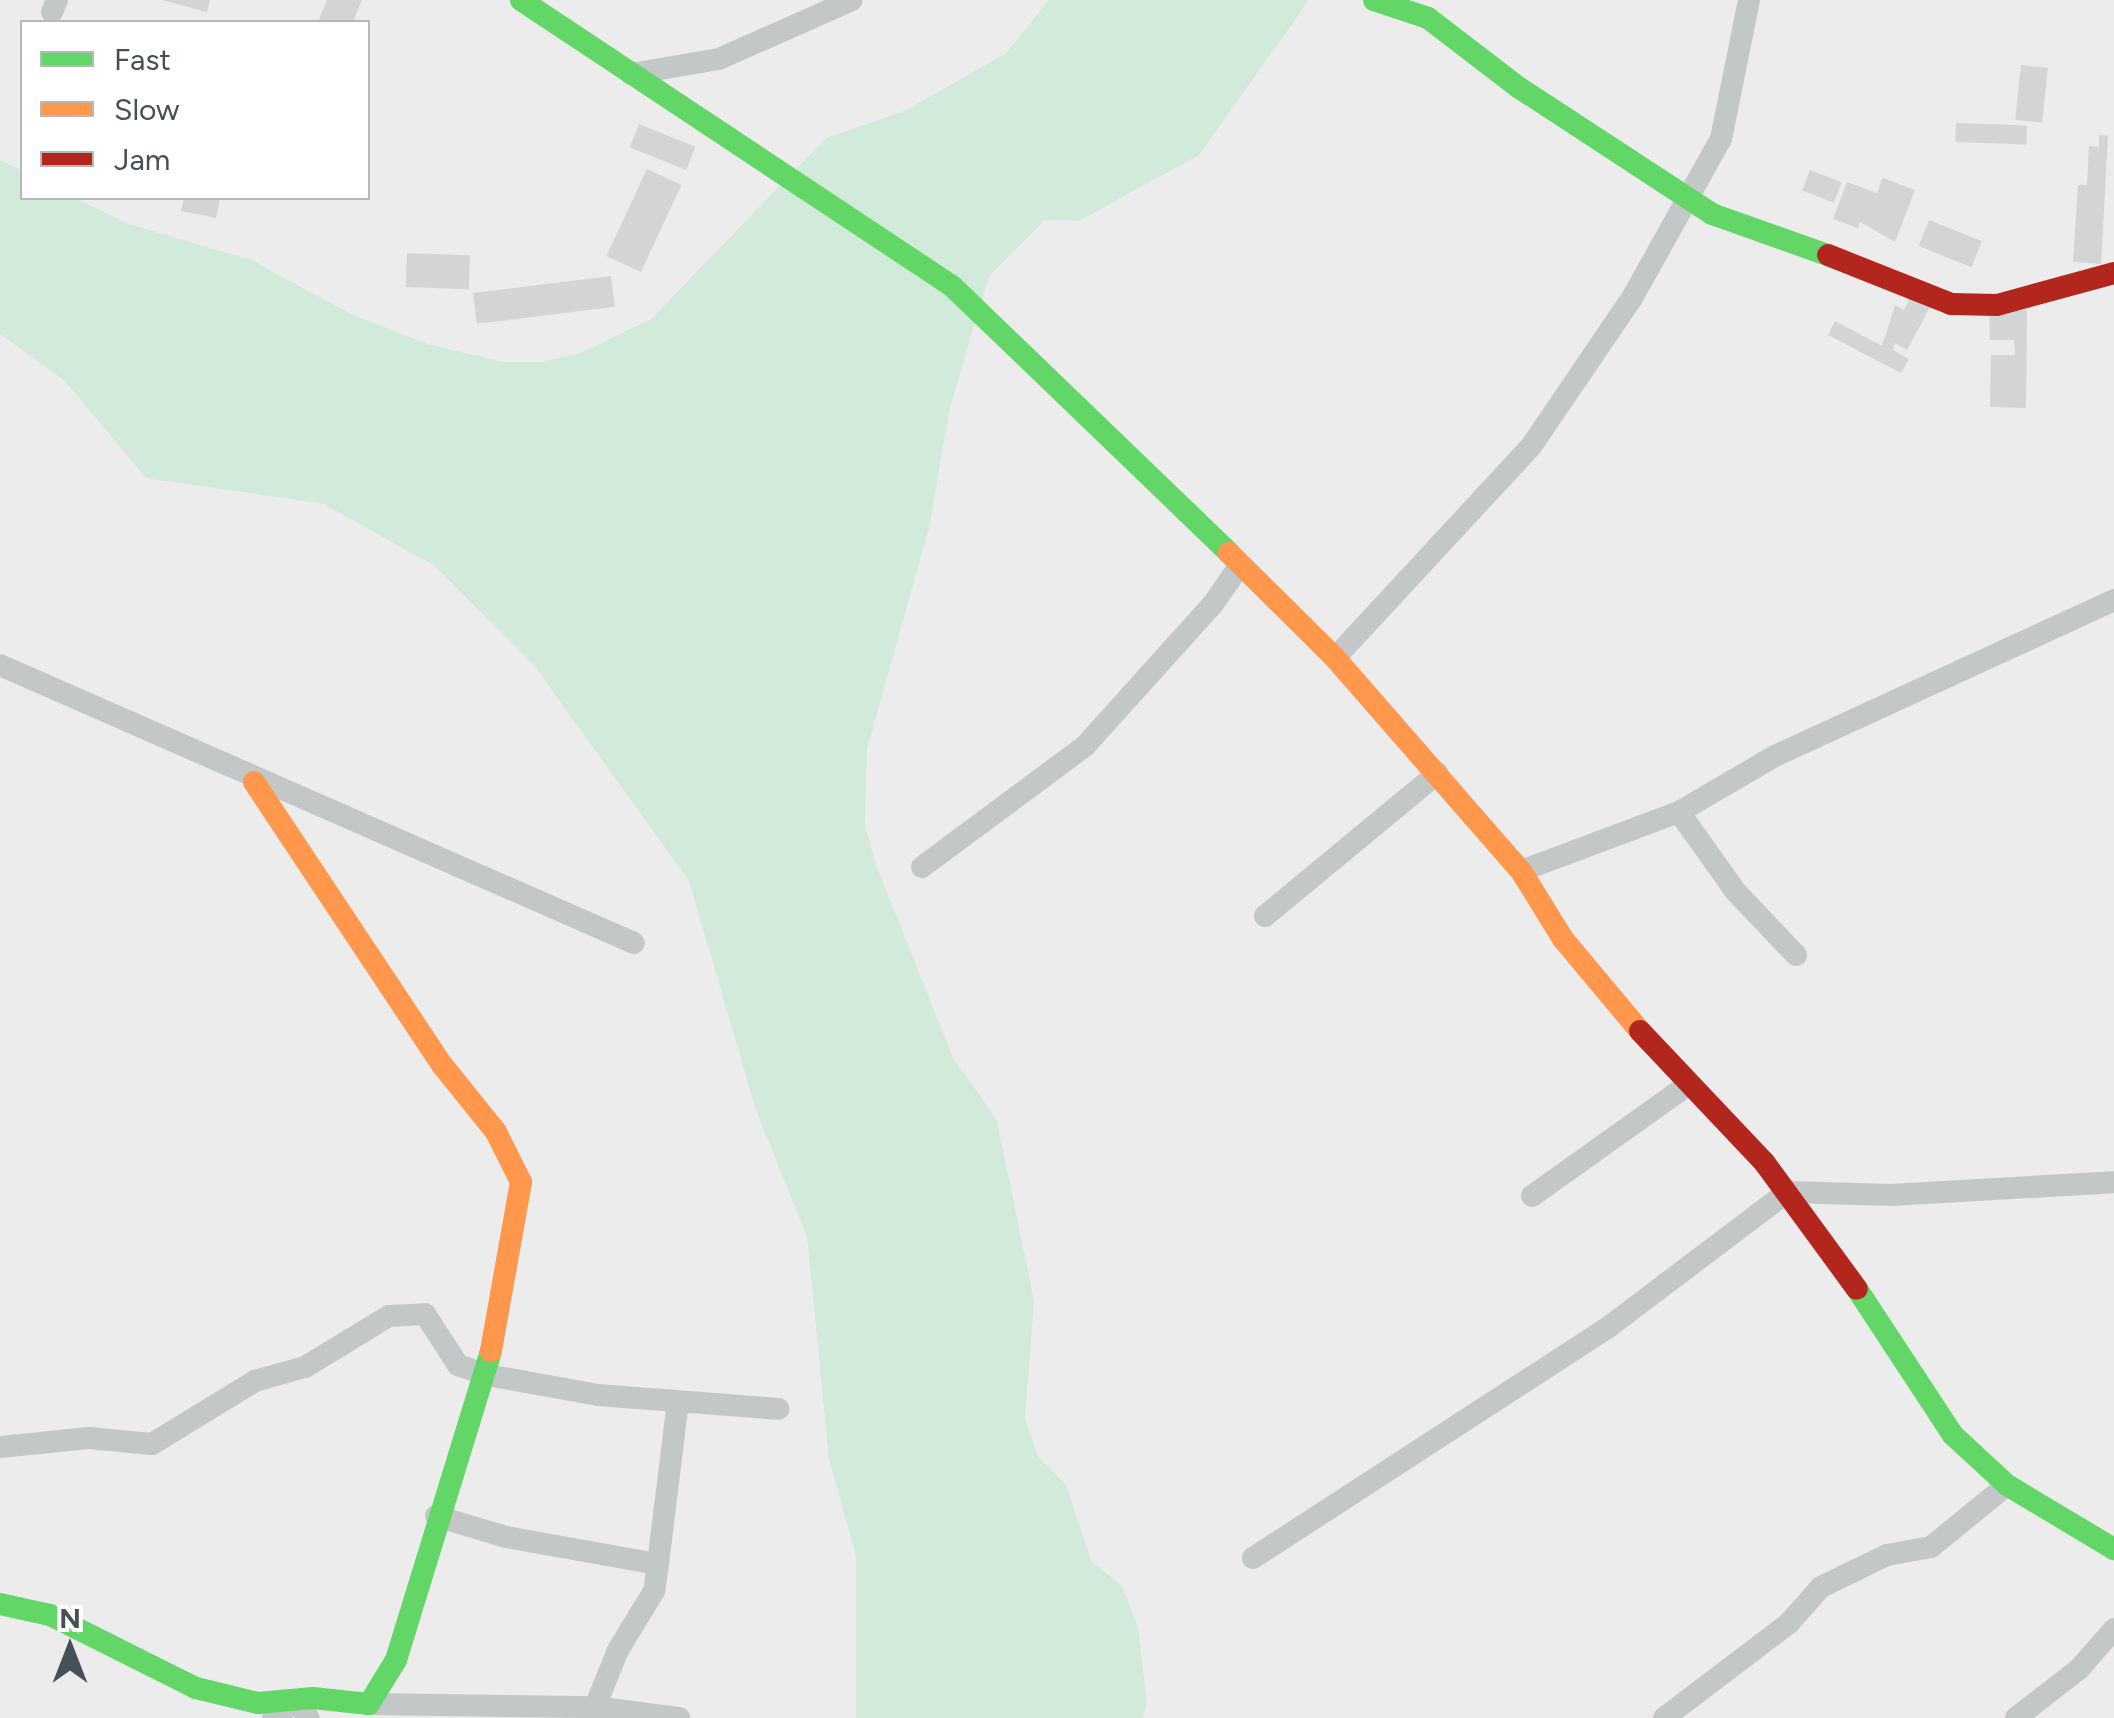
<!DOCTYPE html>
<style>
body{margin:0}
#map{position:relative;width:2114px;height:1718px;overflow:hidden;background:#edecec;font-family:Figtree,sans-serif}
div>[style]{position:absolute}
.green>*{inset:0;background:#d2ead9}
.building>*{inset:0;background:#d3d4d5;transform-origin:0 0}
.street>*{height:22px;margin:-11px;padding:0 11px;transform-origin:11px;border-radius:11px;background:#c4c7c8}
.fast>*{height:22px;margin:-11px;padding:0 11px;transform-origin:11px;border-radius:11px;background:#63d668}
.slow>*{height:22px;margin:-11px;padding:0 11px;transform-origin:11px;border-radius:11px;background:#ff974d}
.jam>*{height:22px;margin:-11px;padding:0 11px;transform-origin:11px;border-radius:11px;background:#b3261e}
span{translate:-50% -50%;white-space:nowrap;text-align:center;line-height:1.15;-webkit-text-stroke:8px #fff;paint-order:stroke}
.legend{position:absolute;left:20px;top:20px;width:350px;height:180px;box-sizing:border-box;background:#fff;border:2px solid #b5b9bc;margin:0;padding:12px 18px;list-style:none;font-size:30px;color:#455057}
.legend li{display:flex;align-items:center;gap:20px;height:50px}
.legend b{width:50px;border:2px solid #b5b9bc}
.north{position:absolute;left:20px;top:1598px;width:100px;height:100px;-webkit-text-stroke:8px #fff;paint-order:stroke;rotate:0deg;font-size:28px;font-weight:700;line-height:40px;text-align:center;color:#455057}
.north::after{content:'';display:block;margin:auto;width:35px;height:45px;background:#455057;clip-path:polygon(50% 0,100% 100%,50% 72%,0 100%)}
</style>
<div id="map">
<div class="green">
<i style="clip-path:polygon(1049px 0,1309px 0,1199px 155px,1079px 221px,1045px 220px,989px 276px,950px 407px,929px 528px,867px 749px,865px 825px,875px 862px,953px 1058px,997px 1120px,1034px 1301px,1025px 1418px,1038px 1456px,1066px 1485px,1092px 1562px,1122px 1586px,1138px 1627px,1147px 1705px,1142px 1718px,856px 1718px,856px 1556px,829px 1459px,807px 1237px,756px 1110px,689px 881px,536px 668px,435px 566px,324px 504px,146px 478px,65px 381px,0 334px,0 160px,22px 171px,22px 198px,75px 198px,129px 224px,251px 260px,351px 314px,427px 344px,503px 362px,542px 362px,580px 353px,651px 319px,826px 138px,907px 110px,1006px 53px)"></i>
</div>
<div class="building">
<i style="clip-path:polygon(162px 0,210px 0,207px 12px)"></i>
<i style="clip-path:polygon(327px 0,362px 0,353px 22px,318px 22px)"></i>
<i style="left:2021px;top:65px;width:27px;height:55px;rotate:6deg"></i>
<i style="left:1956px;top:123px;width:71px;height:19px;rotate:2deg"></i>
<i style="left:639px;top:124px;width:61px;height:25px;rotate:22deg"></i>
<i style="clip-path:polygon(2099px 135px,2108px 136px,2101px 264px,2073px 262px,2078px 185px,2087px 185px,2089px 146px,2099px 147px)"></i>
<i style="left:647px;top:169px;width:38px;height:96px;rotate:25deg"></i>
<i style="left:1810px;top:170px;width:34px;height:22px;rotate:21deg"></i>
<i style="clip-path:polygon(1883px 178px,1915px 190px,1895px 242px,1860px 222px,1858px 228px,1833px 219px,1847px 182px,1877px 193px)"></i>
<i style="clip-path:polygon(184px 198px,220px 198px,216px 218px,181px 211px)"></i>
<i style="left:1929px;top:220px;width:57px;height:28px;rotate:22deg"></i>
<i style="left:407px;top:253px;width:63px;height:34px;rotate:2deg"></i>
<i style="left:611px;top:276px;width:31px;height:139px;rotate:83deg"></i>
<i style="clip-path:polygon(1910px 297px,1930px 307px,1907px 350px,1895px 343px,1893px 350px,1909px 359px,1901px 373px,1828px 335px,1835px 321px,1882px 346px,1895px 305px,1904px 310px)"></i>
<i style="clip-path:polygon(2027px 310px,2026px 408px,1990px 407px,1991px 355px,2015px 355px,2014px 340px,1990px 340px,1989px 312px)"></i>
</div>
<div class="street">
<i style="left:52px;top:12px;width:13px;rotate:-67deg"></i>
<i style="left:631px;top:74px;width:89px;rotate:-9.7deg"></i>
<i style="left:719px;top:59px;width:145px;rotate:-23.9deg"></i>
<i style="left:1335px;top:658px;width:290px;rotate:-47.2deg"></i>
<i style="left:1532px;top:445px;width:178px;rotate:-55.8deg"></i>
<i style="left:1632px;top:298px;width:182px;rotate:-60.8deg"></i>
<i style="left:1721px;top:139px;width:142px;rotate:-78.6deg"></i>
<i style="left:0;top:665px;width:692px;rotate:23.68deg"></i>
<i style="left:1679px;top:812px;width:98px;rotate:54.5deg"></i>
<i style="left:1736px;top:892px;width:87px;rotate:46.4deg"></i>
<i style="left:922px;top:867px;width:203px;rotate:-36.6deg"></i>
<i style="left:1085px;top:746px;width:191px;rotate:-48deg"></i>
<i style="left:1213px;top:604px;width:44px;rotate:-55.2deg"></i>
<i style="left:1521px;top:871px;width:169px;rotate:-20.5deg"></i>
<i style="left:1679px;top:812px;width:111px;rotate:-30.3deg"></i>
<i style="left:1775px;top:756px;width:373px;rotate:-24.7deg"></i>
<i style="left:1265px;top:916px;width:224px;rotate:-39.6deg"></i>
<i style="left:1532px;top:1196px;width:189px;rotate:-35.5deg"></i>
<i style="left:0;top:1447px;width:89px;rotate:-5.8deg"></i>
<i style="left:89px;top:1438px;width:63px;rotate:5.4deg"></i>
<i style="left:152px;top:1444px;width:121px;rotate:-31.5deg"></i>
<i style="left:255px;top:1381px;width:52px;rotate:-15.6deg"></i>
<i style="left:305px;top:1367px;width:98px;rotate:-31.3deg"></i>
<i style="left:389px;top:1316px;width:36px;rotate:-3deg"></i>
<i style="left:425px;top:1314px;width:61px;rotate:57.1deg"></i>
<i style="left:458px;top:1365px;width:31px;rotate:19deg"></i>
<i style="left:487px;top:1375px;width:113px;rotate:10.2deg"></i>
<i style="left:598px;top:1395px;width:181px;rotate:4.4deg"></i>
<i style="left:436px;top:1516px;width:73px;rotate:16.7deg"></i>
<i style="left:506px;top:1537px;width:154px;rotate:10.1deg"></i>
<i style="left:658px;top:1564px;width:27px;rotate:98deg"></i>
<i style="left:654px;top:1591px;width:69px;rotate:121.4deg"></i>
<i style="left:618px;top:1650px;width:61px;rotate:112deg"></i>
<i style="left:1253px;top:1558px;width:426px;rotate:-33deg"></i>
<i style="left:1610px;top:1326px;width:222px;rotate:-37.1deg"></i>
<i style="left:1787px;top:1192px;width:104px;rotate:1.7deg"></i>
<i style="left:1891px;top:1195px;width:223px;rotate:-3.3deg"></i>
<i style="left:658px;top:1564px;width:163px;rotate:-83deg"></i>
<i style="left:369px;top:1704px;width:226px;rotate:0.8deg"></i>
<i style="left:595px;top:1707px;width:85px;rotate:7.5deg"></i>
<i style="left:273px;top:1718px;width:29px;rotate:-36deg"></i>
<i style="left:296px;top:1701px;width:21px;rotate:53deg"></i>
<i style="left:1664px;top:1718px;width:157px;rotate:-37.2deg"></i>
<i style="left:1789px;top:1623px;width:48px;rotate:-48.4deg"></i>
<i style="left:1821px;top:1587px;width:73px;rotate:-25.9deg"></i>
<i style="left:1887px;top:1555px;width:45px;rotate:-10.3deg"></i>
<i style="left:1931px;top:1547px;width:98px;rotate:-39.2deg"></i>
<i style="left:2016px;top:1718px;width:80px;rotate:-37.9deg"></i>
<i style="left:2079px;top:1669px;width:53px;rotate:-48.8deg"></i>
</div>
<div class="fast">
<i style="left:521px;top:0;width:517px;rotate:33.57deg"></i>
<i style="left:952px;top:286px;width:385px;rotate:43.9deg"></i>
<i style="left:1374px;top:0;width:57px;rotate:18.4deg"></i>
<i style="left:1428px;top:18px;width:113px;rotate:37.5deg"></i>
<i style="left:1518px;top:87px;width:232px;rotate:33.2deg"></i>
<i style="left:1712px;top:214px;width:123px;rotate:19.5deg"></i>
<i style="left:1857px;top:1289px;width:175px;rotate:56.7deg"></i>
<i style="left:1953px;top:1435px;width:74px;rotate:42.8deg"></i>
<i style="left:2007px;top:1485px;width:125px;rotate:30.9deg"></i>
<i style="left:0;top:1604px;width:51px;rotate:12.4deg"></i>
<i style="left:50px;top:1615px;width:163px;rotate:26.6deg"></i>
<i style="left:196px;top:1688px;width:64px;rotate:13.6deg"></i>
<i style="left:258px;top:1703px;width:55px;rotate:-5.2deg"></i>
<i style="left:313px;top:1698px;width:56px;rotate:6.1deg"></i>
<i style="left:369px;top:1704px;width:52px;rotate:-58.5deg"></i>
<i style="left:396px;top:1660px;width:323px;rotate:-72.9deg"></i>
</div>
<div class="slow">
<i style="left:1229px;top:553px;width:149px;rotate:44.7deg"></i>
<i style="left:1335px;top:658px;width:283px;rotate:48.9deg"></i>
<i style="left:1521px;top:871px;width:80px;rotate:58.3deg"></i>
<i style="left:1563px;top:939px;width:120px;rotate:50.1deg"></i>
<i style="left:254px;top:782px;width:341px;rotate:56.4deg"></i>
<i style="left:443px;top:1066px;width:85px;rotate:51.2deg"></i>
<i style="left:496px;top:1132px;width:56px;rotate:63.4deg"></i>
<i style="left:521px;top:1182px;width:172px;rotate:100.1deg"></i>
</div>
<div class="jam">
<i style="left:1828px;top:255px;width:132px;rotate:21.7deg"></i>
<i style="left:1951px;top:304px;width:46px;rotate:1.2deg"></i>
<i style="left:1997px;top:305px;width:121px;rotate:-15.3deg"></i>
<i style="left:1640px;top:1031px;width:180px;rotate:46.6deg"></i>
<i style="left:1764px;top:1162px;width:157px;rotate:53.8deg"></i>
</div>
<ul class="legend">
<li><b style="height:12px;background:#63d668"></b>Fast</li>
<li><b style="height:12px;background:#ff974d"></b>Slow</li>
<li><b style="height:12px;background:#b3261e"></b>Jam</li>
</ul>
<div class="north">N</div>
</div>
